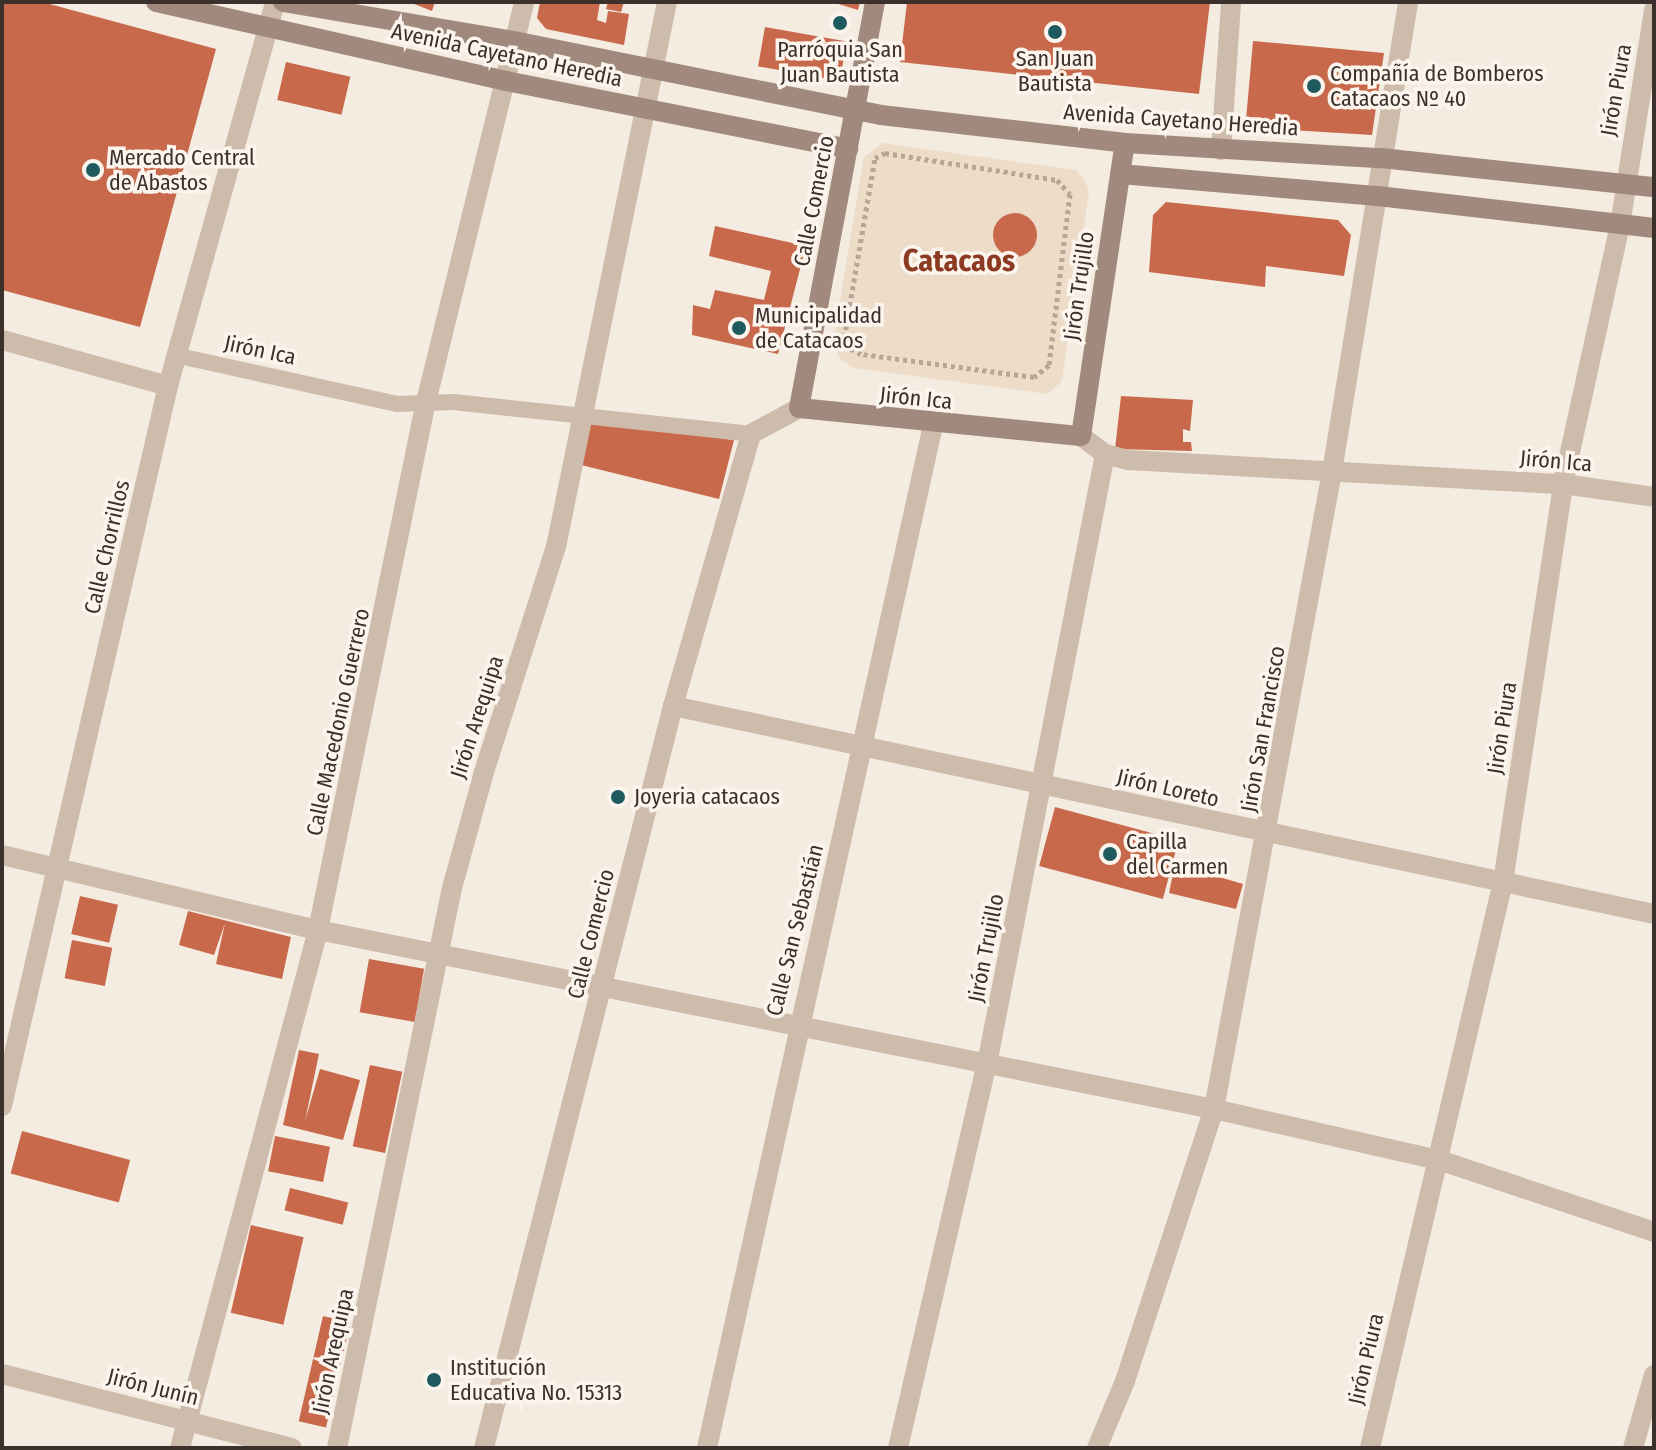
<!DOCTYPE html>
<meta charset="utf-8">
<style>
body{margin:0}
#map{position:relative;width:1656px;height:1450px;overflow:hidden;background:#f4ebe1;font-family:"Fira Sans Condensed",sans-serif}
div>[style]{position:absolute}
.plaza>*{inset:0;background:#ecdcc8}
.building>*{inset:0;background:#c8694b;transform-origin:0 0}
.round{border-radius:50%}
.path>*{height:5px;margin-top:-2.5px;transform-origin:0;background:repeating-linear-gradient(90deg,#b9a596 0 4px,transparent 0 8px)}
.lane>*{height:16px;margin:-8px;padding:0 8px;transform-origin:8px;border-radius:8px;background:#cdbbac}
.street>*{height:20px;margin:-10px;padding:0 10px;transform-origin:10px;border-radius:10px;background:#cdbbac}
.secondary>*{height:20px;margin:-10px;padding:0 10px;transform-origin:10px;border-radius:10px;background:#a18a7d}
.dots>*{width:22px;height:22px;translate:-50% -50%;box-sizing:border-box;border:4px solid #fbf5ee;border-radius:50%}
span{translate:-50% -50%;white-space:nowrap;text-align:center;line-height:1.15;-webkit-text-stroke:7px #fbf5ee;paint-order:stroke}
.poi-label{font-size:22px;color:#3b302b}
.left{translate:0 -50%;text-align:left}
.street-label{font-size:22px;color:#3b302b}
.district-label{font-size:30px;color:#8c3b22;font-weight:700}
.frame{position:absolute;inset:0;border:4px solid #3b302b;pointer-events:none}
</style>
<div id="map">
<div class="plaza">
<i style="clip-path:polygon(882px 143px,1076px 170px,1085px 181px,1089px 191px,1062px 381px,1048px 394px,853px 368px,840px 358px,833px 344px,864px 157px)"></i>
</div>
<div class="building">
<i style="clip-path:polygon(2px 2px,42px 2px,216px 49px,140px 327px,2px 290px)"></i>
<i style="clip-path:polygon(409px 2px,435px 2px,432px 11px)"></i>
<i style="clip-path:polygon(540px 2px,600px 2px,597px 20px,606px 23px,608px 11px,629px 14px,624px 45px,546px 29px,537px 18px)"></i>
<i style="clip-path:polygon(608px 2px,624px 2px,621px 12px,606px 9px)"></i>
<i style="clip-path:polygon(832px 2px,860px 2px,858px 10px)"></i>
<i style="clip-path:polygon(907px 2px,1210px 2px,1199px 94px,900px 62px)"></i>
<i style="left:765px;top:27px;width:83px;height:40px;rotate:10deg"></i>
<i style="clip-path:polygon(1253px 41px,1384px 53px,1372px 135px,1256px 128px,1246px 120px)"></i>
<i style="left:286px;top:62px;width:66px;height:39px;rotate:13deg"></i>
<i style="clip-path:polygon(1166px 202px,1338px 220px,1351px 235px,1344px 276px,1266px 266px,1265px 287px,1149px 272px,1153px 215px)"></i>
<i class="round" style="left:993px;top:213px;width:44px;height:44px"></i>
<i style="clip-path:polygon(715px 226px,806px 246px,778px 354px,692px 335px,693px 305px,710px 309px,715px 290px,764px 300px,771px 271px,709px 256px)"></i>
<i style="clip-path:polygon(1121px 396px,1193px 400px,1190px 431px,1183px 429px,1183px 442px,1191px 442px,1192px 451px,1115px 449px)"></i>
<i style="clip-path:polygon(587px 421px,734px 440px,719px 499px,577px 464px)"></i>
<i style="left:1055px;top:807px;width:128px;height:61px;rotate:15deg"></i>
<i style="clip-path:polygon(1175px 864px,1243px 884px,1236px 909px,1169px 893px)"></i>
<i style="left:80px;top:896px;width:39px;height:39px;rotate:13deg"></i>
<i style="clip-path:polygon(188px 911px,291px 937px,282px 979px,216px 964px,225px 923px,214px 955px,179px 945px)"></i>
<i style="left:72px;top:940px;width:41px;height:39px;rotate:11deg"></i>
<i style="left:369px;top:959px;width:56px;height:54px;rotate:10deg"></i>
<i style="clip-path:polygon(299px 1050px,319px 1054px,305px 1121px,320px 1069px,360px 1080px,343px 1140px,283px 1125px)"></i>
<i style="left:370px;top:1065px;width:33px;height:83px;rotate:12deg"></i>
<i style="left:22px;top:1131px;width:112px;height:44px;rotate:15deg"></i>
<i style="left:275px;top:1136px;width:56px;height:36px;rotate:11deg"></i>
<i style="left:290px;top:1188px;width:60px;height:23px;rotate:14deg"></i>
<i style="left:251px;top:1225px;width:54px;height:90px;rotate:13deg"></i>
<i style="left:323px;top:1316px;width:28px;height:108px;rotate:13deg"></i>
</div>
<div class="path">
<i style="left:885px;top:153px;width:174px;rotate:8.9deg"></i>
<i style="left:1057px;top:180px;width:19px;rotate:47deg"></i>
<i style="left:1070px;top:194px;width:172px;rotate:97deg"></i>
<i style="left:1049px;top:365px;width:19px;rotate:141deg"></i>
<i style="left:1034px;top:377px;width:175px;rotate:-172.4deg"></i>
<i style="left:861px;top:354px;width:20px;rotate:-153deg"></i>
<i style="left:843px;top:345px;width:190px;rotate:-80.3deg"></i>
<i style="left:875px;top:158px;width:11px;rotate:-27deg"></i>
</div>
<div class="lane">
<i style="left:179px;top:356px;width:223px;rotate:12.4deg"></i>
<i style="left:397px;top:404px;width:56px;rotate:-2deg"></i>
<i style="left:453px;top:402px;width:300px;rotate:6.1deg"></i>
</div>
<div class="street">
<i style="left:1221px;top:150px;width:148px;rotate:-86.1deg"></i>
<i style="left:2px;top:340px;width:172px;rotate:15.5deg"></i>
<i style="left:1081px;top:436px;width:30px;rotate:37deg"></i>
<i style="left:1105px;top:454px;width:24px;rotate:15deg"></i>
<i style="left:1128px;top:460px;width:436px;rotate:3.2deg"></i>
<i style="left:1563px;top:484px;width:92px;rotate:8.1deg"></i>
<i style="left:673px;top:706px;width:1003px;rotate:11.97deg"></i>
<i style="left:2px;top:855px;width:325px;rotate:13.4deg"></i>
<i style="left:318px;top:930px;width:914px;rotate:11.3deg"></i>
<i style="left:1214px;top:1109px;width:231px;rotate:12.8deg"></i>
<i style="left:1439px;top:1160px;width:227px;rotate:18.5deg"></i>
<i style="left:2px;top:1106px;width:739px;rotate:-77.02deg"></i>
<i style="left:168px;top:386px;width:399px;rotate:-74.4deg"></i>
<i style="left:2px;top:1374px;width:299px;rotate:14.3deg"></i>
<i style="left:180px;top:1448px;width:536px;rotate:-75.08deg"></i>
<i style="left:318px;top:930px;width:535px;rotate:-78.46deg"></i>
<i style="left:425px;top:406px;width:416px;rotate:-76.2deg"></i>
<i style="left:337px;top:1448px;width:572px;rotate:-78.4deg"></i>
<i style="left:452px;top:888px;width:120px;rotate:-74.6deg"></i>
<i style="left:484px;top:772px;width:236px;rotate:-72.3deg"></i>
<i style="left:556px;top:547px;width:556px;rotate:-78.49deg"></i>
<i style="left:484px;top:1448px;width:766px;rotate:-75.71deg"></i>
<i style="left:673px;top:706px;width:283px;rotate:-74deg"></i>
<i style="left:751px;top:434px;width:55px;rotate:-28.4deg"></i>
<i style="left:707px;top:1448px;width:1048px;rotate:-77.54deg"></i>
<i style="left:898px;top:1448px;width:394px;rotate:-77deg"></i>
<i style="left:987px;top:1064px;width:621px;rotate:-79.05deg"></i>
<i style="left:1097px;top:1448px;width:73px;rotate:-67.3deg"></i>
<i style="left:1125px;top:1381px;width:286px;rotate:-71.9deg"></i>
<i style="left:1214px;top:1109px;width:648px;rotate:-79.51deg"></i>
<i style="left:1332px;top:472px;width:476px;rotate:-80.8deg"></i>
<i style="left:1370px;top:1448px;width:581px;rotate:-76.78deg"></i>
<i style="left:1503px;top:882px;width:402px;rotate:-81.4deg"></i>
<i style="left:1563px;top:484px;width:265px;rotate:-77.6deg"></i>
<i style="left:1620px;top:225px;width:218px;rotate:-81deg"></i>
<i style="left:1633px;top:1448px;width:76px;rotate:-74deg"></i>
</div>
<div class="secondary">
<i style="left:156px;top:2px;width:359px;rotate:12.7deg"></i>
<i style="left:506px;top:81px;width:349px;rotate:11.2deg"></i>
<i style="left:283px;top:2px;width:234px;rotate:9.6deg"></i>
<i style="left:514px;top:41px;width:374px;rotate:11.4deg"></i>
<i style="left:881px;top:115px;width:246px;rotate:6.5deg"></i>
<i style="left:1125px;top:143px;width:256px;rotate:3.4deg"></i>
<i style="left:1381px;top:158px;width:275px;rotate:6.1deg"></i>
<i style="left:875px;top:2px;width:413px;rotate:100.6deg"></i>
<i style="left:799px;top:408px;width:283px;rotate:5.7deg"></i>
<i style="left:1081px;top:436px;width:296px;rotate:-81.5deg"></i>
<i style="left:1120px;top:174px;width:259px;rotate:4.9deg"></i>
<i style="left:1378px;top:196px;width:278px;rotate:6.6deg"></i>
</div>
<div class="dots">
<i style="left:840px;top:23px;background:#1f5a5e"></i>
<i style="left:1055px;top:32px;background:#1f5a5e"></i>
<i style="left:1314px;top:86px;background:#1f5a5e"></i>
<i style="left:93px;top:170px;background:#1f5a5e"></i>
<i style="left:739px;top:328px;background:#1f5a5e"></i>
<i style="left:618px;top:797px;background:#1f5a5e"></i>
<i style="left:1110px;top:854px;background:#1f5a5e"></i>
<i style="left:434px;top:1380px;background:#1f5a5e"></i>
</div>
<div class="poi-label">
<span style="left:840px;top:62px">Parróquia San<br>Juan Bautista</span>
<span style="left:1055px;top:71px">San Juan<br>Bautista</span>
<span class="left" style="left:1330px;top:86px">Compañía de Bomberos<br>Catacaos Nº 40</span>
<span class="left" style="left:109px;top:170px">Mercado Central<br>de Abastos</span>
<span class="left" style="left:755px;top:328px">Municipalidad<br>de Catacaos</span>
<span class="left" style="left:634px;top:797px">Joyeria catacaos</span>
<span class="left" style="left:1126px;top:854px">Capilla<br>del Carmen</span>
<span class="left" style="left:450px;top:1380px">Institución<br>Educativa No. 15313</span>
</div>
<div class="street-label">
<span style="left:507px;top:55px;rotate:12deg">Avenida Cayetano Heredia</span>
<span style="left:1616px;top:90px;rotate:-80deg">Jirón Piura</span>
<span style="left:1181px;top:120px;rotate:4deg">Avenida Cayetano Heredia</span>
<span style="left:814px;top:201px;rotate:-79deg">Calle Comercio</span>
<span style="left:1079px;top:286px;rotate:-82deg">Jirón Trujillo</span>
<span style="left:260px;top:350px;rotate:12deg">Jirón Ica</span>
<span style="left:916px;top:398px;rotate:6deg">Jirón Ica</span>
<span style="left:1556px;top:461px;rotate:5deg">Jirón Ica</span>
<span style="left:107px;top:547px;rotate:-77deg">Calle Chorrillos</span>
<span style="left:477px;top:717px;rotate:-72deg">Jirón Arequipa</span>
<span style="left:338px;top:722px;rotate:-78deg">Calle Macedonio Guerrero</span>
<span style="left:1502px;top:728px;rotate:-81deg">Jirón Piura</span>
<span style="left:1263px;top:729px;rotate:-80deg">Jirón San Francisco</span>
<span style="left:1168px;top:788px;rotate:13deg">Jirón Loreto</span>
<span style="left:795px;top:930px;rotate:-76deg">Calle San Sebastián</span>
<span style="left:591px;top:934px;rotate:-76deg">Calle Comercio</span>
<span style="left:986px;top:948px;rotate:-79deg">Jirón Trujillo</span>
<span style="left:333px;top:1351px;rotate:-78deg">Jirón Arequipa</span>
<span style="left:1366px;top:1359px;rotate:-77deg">Jirón Piura</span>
<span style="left:153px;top:1387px;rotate:14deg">Jirón Junín</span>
</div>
<div class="district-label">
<span style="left:959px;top:261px">Catacaos</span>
</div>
<div class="frame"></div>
</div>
